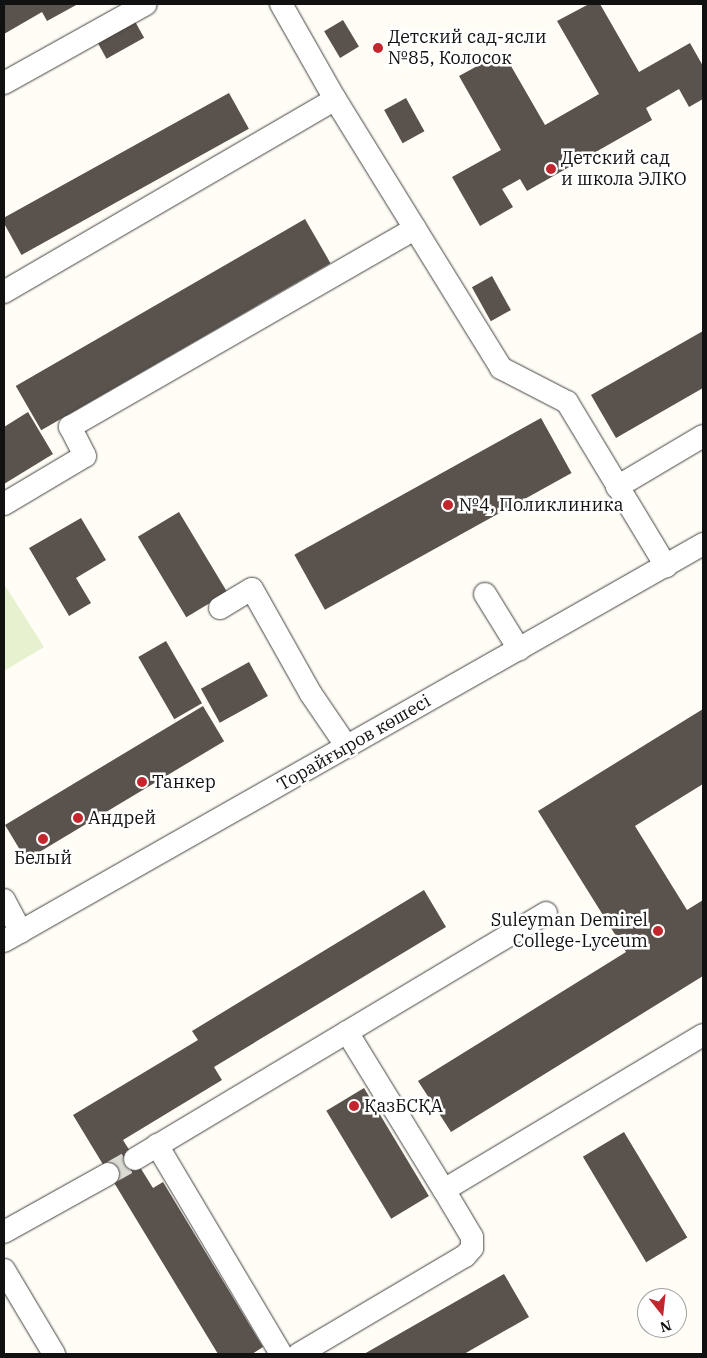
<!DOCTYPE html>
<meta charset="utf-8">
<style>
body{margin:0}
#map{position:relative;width:707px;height:1358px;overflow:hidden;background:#fffdf5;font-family:"IBM Plex Serif",serif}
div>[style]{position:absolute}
.pitch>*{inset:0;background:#e6f2cf}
.building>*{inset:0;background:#5a524d;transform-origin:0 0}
.minor-tunnel>*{height:22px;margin-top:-11px;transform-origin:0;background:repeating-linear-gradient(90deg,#dbdad3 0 22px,transparent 0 33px)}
.roads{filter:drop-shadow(0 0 1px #444) drop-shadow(0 0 1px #444)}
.minor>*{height:22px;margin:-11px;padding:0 11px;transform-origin:11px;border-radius:11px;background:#fff}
.dots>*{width:14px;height:14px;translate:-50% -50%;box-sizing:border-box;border:2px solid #fff;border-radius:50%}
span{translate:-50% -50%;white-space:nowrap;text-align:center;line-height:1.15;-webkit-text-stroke:5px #fff;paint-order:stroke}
.poi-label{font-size:18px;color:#111}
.left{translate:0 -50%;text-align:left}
.right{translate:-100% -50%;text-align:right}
.street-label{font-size:18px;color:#111}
.frame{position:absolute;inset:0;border:5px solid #111;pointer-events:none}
.north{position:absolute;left:637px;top:1288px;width:50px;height:50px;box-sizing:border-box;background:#fff;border:1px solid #a0a0a0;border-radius:50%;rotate:164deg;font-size:14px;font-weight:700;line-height:20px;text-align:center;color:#111}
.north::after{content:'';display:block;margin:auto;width:18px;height:22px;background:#c4262e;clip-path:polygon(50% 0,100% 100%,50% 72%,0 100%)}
</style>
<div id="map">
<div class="pitch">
<i style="clip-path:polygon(6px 587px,44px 647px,4px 671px,4px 588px)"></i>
</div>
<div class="building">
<i style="clip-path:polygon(4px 4px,78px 4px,47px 21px,42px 12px,4px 34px)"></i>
<i style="clip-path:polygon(589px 4px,600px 4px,639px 72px,690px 43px,703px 66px,703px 99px,689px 107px,679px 89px,646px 108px,652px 120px,527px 191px,520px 179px,502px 189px,513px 207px,480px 226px,452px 177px,501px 150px,459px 76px,503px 52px,545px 125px,599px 94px,557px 21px)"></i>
<i style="left:132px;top:16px;width:25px;height:43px;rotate:61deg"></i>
<i style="left:343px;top:20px;width:31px;height:22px;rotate:59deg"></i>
<i style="left:229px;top:93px;width:41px;height:260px;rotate:61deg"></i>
<i style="left:406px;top:98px;width:38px;height:25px;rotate:61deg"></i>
<i style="left:305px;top:219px;width:51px;height:334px;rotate:60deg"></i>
<i style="left:492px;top:276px;width:39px;height:23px;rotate:61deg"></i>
<i style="clip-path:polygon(703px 331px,703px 388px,616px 438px,591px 395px)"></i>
<i style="clip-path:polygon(28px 412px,53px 454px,4px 484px,4px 427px)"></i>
<i style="left:541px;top:418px;width:63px;height:282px;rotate:61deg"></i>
<i style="left:179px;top:512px;width:94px;height:48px;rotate:59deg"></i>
<i style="clip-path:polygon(81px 518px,106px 560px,76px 578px,91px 603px,69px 616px,29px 548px)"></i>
<i style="left:166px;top:641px;width:72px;height:32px;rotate:60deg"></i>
<i style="left:249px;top:662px;width:39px;height:55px;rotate:61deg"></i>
<i style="left:203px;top:706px;width:41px;height:231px;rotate:59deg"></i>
<i style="clip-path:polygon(703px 709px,703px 784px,635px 826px,687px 910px,703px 900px,703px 976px,451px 1132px,418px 1081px,626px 952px,538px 811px)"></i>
<i style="clip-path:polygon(424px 890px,446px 927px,214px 1067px,222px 1080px,123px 1140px,153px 1188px,163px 1182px,263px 1347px,252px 1354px,218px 1354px,73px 1115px,198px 1040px,192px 1031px)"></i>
<i style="left:364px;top:1088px;width:126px;height:44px;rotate:59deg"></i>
<i style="left:624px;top:1132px;width:123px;height:48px;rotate:59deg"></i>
<i style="clip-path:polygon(504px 1274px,529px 1317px,464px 1354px,364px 1354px)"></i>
</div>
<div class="minor-tunnel">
<i style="left:108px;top:1174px;width:31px;rotate:-29deg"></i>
</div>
<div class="roads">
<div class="minor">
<i style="left:281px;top:4px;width:109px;rotate:60.4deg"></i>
<i style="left:335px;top:99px;width:316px;rotate:58.3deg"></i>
<i style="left:501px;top:368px;width:74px;rotate:27.3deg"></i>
<i style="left:567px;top:402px;width:192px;rotate:58.9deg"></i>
<i style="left:4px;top:83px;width:162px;rotate:-29.1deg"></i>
<i style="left:4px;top:292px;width:383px;rotate:-30.2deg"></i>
<i style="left:617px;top:487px;width:100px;rotate:-30.7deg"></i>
<i style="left:4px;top:504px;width:94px;rotate:-30.7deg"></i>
<i style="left:85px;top:456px;width:33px;rotate:-117deg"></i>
<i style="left:70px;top:427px;width:398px;rotate:-29.9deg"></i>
<i style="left:485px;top:594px;width:65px;rotate:58.3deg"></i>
<i style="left:220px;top:608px;width:37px;rotate:-31deg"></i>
<i style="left:252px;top:589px;width:120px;rotate:60.7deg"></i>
<i style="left:311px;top:694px;width:64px;rotate:55.8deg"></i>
<i style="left:4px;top:900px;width:36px;rotate:62deg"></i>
<i style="left:4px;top:941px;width:804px;rotate:-29.59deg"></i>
<i style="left:347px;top:1032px;width:185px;rotate:58.5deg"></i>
<i style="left:444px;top:1190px;width:302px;rotate:-30.9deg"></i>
<i style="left:157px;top:1145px;width:243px;rotate:59.3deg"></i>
<i style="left:135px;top:1159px;width:479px;rotate:-30.9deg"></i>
<i style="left:4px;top:1232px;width:119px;rotate:-29.1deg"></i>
<i style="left:4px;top:1270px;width:98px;rotate:59.2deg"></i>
<i style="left:299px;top:1354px;width:193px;rotate:-30.6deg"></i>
<i style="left:465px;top:1256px;width:11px;rotate:-49deg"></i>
<i style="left:472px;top:1248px;width:11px;rotate:-90deg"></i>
<i style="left:472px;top:1237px;width:55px;rotate:-120.8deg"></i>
</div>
</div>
<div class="dots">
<i style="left:378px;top:48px;background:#c4262e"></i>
<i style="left:551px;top:169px;background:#c4262e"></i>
<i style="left:448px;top:505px;background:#c4262e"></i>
<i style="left:142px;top:782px;background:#c4262e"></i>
<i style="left:78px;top:818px;background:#c4262e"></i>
<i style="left:43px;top:839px;background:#c4262e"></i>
<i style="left:658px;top:931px;background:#c4262e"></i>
<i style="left:354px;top:1106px;background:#c4262e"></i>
</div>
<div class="poi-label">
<span class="left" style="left:388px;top:48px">Детский сад-ясли<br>№85, Колосок</span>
<span class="left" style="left:561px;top:169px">Детский сад<br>и школа ЭЛКО</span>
<span class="left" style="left:459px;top:505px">№4, Поликлиника</span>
<span class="left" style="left:152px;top:782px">Танкер</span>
<span class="left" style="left:88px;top:818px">Андрей</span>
<span style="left:43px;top:858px">Белый</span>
<span class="right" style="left:648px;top:931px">Suleyman Demirel<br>College-Lyceum</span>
<span class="left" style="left:364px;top:1106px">ҚазБСҚА</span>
</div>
<div class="street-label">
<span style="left:354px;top:743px;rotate:-30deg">Торайғыров көшесі</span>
</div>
<div class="frame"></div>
<div class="north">N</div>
</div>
